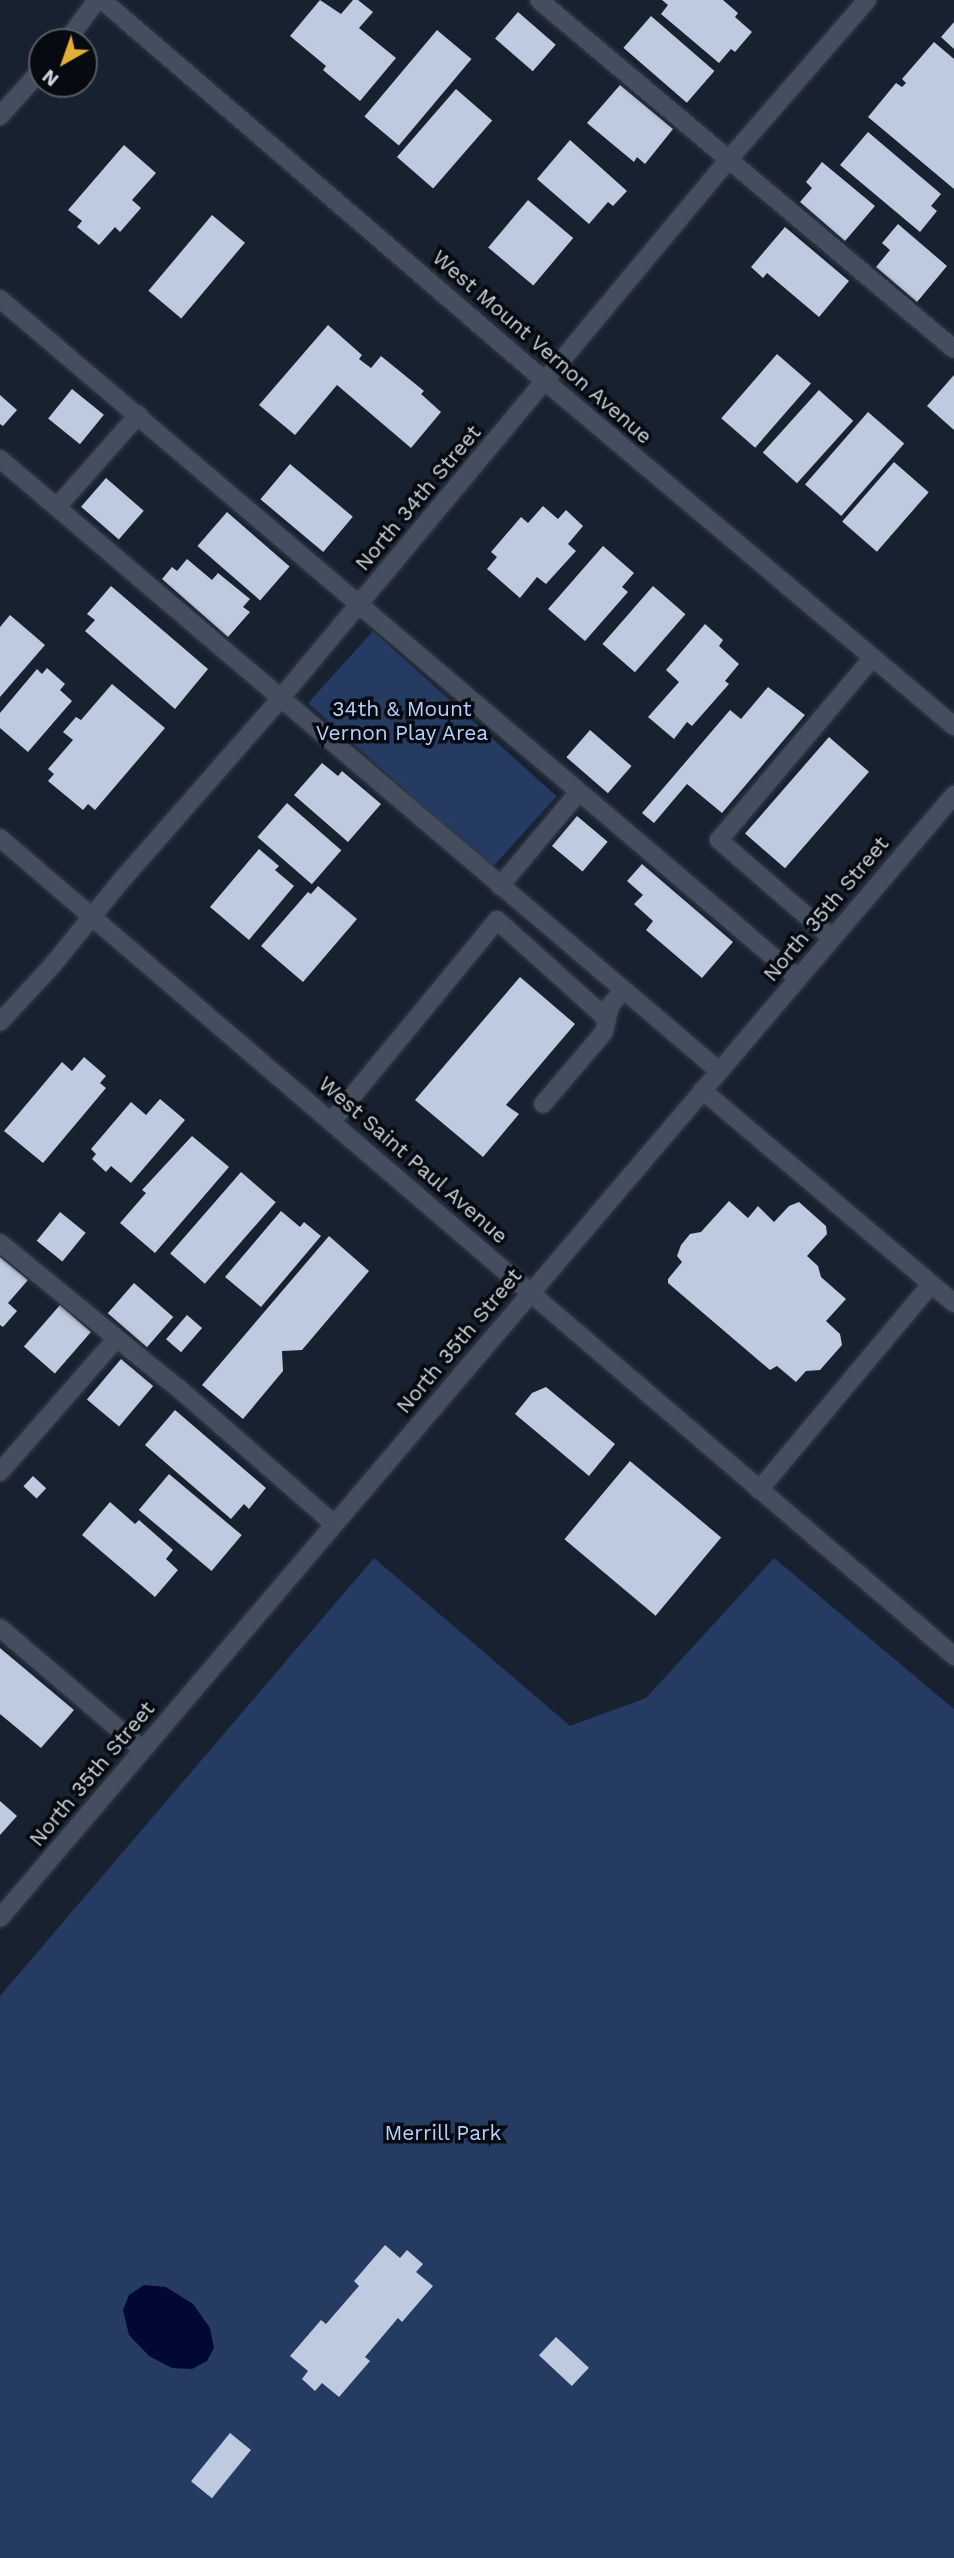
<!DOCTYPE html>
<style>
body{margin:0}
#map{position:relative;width:954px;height:2558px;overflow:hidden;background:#182130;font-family:"Work Sans",sans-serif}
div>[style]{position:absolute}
.green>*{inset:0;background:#263b62;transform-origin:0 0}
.water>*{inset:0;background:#000833}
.building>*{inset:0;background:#becadf;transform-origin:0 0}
.roads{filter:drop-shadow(0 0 2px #343a47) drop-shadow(0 0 2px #343a47)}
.lane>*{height:18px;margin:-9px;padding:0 9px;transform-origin:9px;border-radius:9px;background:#444e5f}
.street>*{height:18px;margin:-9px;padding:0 9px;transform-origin:9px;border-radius:9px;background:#444e5f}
.secondary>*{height:18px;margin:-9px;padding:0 9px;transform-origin:9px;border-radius:9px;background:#444e5f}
span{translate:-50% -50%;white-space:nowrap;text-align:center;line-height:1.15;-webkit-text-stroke:7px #070b11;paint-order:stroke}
.street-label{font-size:21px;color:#cdd3dd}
.park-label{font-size:21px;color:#b6d0fe}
.north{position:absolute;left:28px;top:28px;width:70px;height:70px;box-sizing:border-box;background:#070b11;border:2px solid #565b63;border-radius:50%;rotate:220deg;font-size:19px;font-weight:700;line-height:28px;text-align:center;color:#cdd3dd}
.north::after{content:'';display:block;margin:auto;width:24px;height:32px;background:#e3ae34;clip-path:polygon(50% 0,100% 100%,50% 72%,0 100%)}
</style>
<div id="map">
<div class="green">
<i style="left:373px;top:631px;width:247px;height:97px;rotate:42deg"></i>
<i style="clip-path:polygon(374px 1558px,570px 1726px,646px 1698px,774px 1558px,954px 1709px,954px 2558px,0 2558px,0 1996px)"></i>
</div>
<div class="water">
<i style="clip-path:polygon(144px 2285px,166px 2287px,193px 2304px,210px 2328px,214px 2348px,207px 2361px,192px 2369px,172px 2368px,149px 2356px,129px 2335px,123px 2310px,129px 2295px)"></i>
</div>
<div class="building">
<i style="clip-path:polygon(320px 0,341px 14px,353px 0,358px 0,373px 12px,359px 28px,396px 58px,360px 101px,323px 70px,326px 66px,290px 36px)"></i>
<i style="clip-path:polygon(662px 0,723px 0,738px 13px,735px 17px,752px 32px,735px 52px,731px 49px,719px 63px,661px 14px,668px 5px)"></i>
<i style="left:518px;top:12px;width:50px;height:35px;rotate:41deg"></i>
<i style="left:651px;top:16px;width:84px;height:42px;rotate:41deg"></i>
<i style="clip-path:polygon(954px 22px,954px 49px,941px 37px)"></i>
<i style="left:437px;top:30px;width:45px;height:113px;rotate:40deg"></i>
<i style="clip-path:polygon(934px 42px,954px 59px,954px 189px,868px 117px,896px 83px,902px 87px,906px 83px,902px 79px)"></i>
<i style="clip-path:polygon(620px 85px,673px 129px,645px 164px,637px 157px,634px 162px,587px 123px)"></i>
<i style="left:456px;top:89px;width:48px;height:90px;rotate:41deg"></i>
<i style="clip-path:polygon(868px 132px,941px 194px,931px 206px,937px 211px,920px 232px,840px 165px)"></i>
<i style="clip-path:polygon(570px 140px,627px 191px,613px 206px,608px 202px,589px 224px,537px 179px)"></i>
<i style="clip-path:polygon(124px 145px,156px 173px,132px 200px,141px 208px,120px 232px,115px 227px,99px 245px,77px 227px,82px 221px,68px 210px)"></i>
<i style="clip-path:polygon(822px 162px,875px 206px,845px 241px,800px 202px,812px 188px,806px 182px)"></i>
<i style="left:528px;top:200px;width:59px;height:62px;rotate:40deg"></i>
<i style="left:212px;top:215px;width:43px;height:99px;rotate:40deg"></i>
<i style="clip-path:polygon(898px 224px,947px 266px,917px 302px,876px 267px,890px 250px,882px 243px)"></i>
<i style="clip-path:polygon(785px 227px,849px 281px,819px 317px,767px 273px,763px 278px,751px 267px)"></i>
<i style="clip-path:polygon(328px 325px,362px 355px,359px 359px,371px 368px,381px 356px,424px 391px,421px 394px,441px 412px,411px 448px,337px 385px,295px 435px,259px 405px)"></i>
<i style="left:777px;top:354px;width:45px;height:85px;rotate:41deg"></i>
<i style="clip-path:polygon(954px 375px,954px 430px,927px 406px)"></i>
<i style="left:72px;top:389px;width:41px;height:38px;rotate:39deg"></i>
<i style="left:819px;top:390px;width:46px;height:84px;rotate:42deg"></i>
<i style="clip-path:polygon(0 395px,17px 410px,3px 426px,0 424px)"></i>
<i style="left:868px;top:412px;width:48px;height:96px;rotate:41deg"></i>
<i style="left:894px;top:462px;width:46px;height:79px;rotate:41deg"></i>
<i style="left:290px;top:464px;width:82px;height:46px;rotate:40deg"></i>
<i style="left:106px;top:478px;width:50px;height:38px;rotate:41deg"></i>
<i style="clip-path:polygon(543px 506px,558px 519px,566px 510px,583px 526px,568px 544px,576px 551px,546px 584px,537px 577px,520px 598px,487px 569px,497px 557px,491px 552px,521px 517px,528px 523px)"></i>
<i style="left:227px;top:512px;width:83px;height:45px;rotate:41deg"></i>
<i style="clip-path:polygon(603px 546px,634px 573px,622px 587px,628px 592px,585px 641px,548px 609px)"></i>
<i style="clip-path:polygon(187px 559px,212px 580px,218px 573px,250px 599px,243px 607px,250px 612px,228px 637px,162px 579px,172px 567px,177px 571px)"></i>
<i style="clip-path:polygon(111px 586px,208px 669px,175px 709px,85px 631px,95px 620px,87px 614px)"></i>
<i style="left:653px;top:586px;width:43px;height:77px;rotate:41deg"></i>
<i style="clip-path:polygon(10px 615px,45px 645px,0 697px,0 627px)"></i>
<i style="clip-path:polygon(705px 624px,723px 640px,719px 646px,739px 664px,725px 681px,729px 684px,692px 726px,687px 722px,674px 739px,648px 717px,679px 682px,666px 670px)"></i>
<i style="clip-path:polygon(47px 668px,65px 684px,60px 690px,72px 701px,28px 752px,0 728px,0 713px,37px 669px,42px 674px)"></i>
<i style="clip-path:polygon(112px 684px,165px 728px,95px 810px,88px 804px,83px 810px,48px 781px,54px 774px,48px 769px,73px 740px,63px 732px,76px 717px,81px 720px)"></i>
<i style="clip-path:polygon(768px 687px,805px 715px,722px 813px,687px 784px,654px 823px,642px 813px,730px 710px,741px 719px)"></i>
<i style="left:590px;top:730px;width:55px;height:36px;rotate:41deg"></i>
<i style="left:829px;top:737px;width:53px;height:128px;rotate:41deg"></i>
<i style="clip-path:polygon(322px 763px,338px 776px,342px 771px,381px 804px,348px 842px,294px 795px)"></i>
<i style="left:287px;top:803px;width:72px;height:45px;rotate:41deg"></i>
<i style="left:577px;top:816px;width:40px;height:39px;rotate:40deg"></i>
<i style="clip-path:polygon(259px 849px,279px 866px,275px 870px,294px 886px,249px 940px,210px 907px)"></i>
<i style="clip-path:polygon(642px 864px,733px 942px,702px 978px,646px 930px,653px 921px,634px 904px,643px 895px,627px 881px)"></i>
<i style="clip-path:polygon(318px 886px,357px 919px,303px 982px,261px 946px,308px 892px,311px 894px)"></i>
<i style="clip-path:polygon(520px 977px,575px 1024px,506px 1105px,519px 1114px,483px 1157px,415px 1100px)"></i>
<i style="clip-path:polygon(84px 1057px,106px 1076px,100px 1083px,106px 1088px,43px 1163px,4px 1131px,62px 1062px,72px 1071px)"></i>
<i style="clip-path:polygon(160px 1099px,185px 1120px,131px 1183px,111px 1166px,106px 1172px,92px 1159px,96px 1154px,91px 1149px,131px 1102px,146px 1115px)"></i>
<i style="clip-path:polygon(192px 1136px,229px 1167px,155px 1253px,120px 1223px,146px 1193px,142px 1190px)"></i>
<i style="left:241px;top:1172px;width:46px;height:108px;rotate:41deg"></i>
<i style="clip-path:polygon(729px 1201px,748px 1218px,758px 1206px,774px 1222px,789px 1206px,799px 1202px,826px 1226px,827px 1234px,807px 1256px,818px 1266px,821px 1277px,846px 1299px,826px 1321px,840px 1334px,842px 1345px,820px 1370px,806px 1371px,796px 1382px,777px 1366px,770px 1370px,668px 1283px,668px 1279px,682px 1262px,677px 1256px,681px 1245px,690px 1234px,701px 1232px)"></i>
<i style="clip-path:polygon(281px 1211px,300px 1227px,304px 1222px,321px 1236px,261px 1307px,225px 1277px)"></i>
<i style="left:60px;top:1212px;width:33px;height:37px;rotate:39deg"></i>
<i style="clip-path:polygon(329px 1236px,369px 1271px,302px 1350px,282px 1351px,283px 1371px,243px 1419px,202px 1385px)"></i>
<i style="clip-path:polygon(0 1257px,28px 1280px,8px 1303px,17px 1311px,3px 1327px,0 1325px)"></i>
<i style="left:134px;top:1283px;width:52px;height:40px;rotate:41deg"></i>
<i style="left:60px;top:1305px;width:41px;height:55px;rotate:41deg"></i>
<i style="left:187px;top:1315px;width:20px;height:32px;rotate:41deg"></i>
<i style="left:121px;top:1359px;width:42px;height:53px;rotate:40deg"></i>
<i style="clip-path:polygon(546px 1387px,615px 1444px,589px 1476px,515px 1414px,532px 1393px)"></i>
<i style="clip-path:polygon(175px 1410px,266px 1488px,249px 1509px,244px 1504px,231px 1519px,145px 1445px)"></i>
<i style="left:630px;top:1461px;width:119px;height:102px;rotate:40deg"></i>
<i style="left:169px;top:1474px;width:95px;height:47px;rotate:40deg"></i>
<i style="left:33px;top:1476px;width:18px;height:14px;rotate:43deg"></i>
<i style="clip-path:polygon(110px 1502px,135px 1524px,139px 1520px,173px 1550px,166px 1559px,178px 1570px,155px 1597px,82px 1535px)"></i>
<i style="clip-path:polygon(0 1648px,74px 1710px,41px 1748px,0 1714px)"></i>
<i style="clip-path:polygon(0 1801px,17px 1816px,0 1835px)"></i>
<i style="clip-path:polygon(385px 2245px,400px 2258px,407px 2250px,423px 2264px,416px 2272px,433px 2286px,402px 2322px,398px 2318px,365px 2357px,370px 2361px,339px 2397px,322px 2383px,315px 2391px,302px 2379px,308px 2371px,290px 2356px,321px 2320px,326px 2324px,359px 2286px,354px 2281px)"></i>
<i style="left:556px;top:2337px;width:45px;height:25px;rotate:43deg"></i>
<i style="left:230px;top:2433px;width:27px;height:62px;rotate:39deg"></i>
</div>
<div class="roads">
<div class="lane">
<i style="left:539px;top:0;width:542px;rotate:40.06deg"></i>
<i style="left:0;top:299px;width:1048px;rotate:40.39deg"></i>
<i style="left:0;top:459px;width:944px;rotate:40.4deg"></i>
<i style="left:57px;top:507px;width:123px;rotate:-48.6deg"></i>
<i style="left:500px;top:886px;width:123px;rotate:-50deg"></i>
<i style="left:832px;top:938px;width:150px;rotate:-139.1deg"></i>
<i style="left:719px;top:840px;width:239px;rotate:-49.9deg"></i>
<i style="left:702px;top:1090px;width:330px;rotate:40.2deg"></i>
<i style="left:543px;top:1104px;width:94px;rotate:-49.7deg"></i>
<i style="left:604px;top:1032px;width:27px;rotate:-77deg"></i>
<i style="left:610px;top:1006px;width:21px;rotate:-51deg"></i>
<i style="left:332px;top:1121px;width:260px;rotate:-50.6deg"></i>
<i style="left:497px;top:920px;width:148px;rotate:42deg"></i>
<i style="left:0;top:1243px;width:230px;rotate:39.2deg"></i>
<i style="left:178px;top:1388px;width:206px;rotate:41.1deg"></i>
<i style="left:0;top:1472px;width:175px;rotate:-48.9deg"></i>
<i style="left:759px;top:1490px;width:268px;rotate:-50.1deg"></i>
<i style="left:0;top:1628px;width:187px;rotate:40.4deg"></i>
</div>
<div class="street">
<i style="left:102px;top:0;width:586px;rotate:40.71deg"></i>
<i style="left:546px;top:382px;width:534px;rotate:40.14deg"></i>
<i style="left:66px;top:42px;width:52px;rotate:-53.6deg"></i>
<i style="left:0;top:116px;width:63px;rotate:-48.2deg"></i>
<i style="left:0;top:1022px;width:75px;rotate:-47.2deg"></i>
<i style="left:51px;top:967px;width:109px;rotate:-50.9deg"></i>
<i style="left:120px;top:882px;width:243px;rotate:-48.8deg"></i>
<i style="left:280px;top:699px;width:702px;rotate:-50.26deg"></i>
<i style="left:729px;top:159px;width:211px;rotate:-49deg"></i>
</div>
<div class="secondary">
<i style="left:0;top:838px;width:1257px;rotate:40.61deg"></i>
<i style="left:0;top:1918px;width:1474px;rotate:-49.65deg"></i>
</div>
</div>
<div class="street-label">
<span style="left:542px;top:347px;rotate:41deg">West Mount Vernon Avenue</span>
<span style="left:418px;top:498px;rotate:-50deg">North 34th Street</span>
<span style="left:826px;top:909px;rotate:-50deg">North 35th Street</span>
<span style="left:413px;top:1160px;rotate:41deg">West Saint Paul Avenue</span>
<span style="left:459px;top:1341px;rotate:-50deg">North 35th Street</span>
<span style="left:92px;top:1774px;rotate:-50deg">North 35th Street</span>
</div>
<div class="park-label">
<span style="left:402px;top:721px">34th &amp; Mount<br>Vernon Play Area</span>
<span style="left:443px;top:2133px">Merrill Park</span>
</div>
<div class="north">N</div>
</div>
